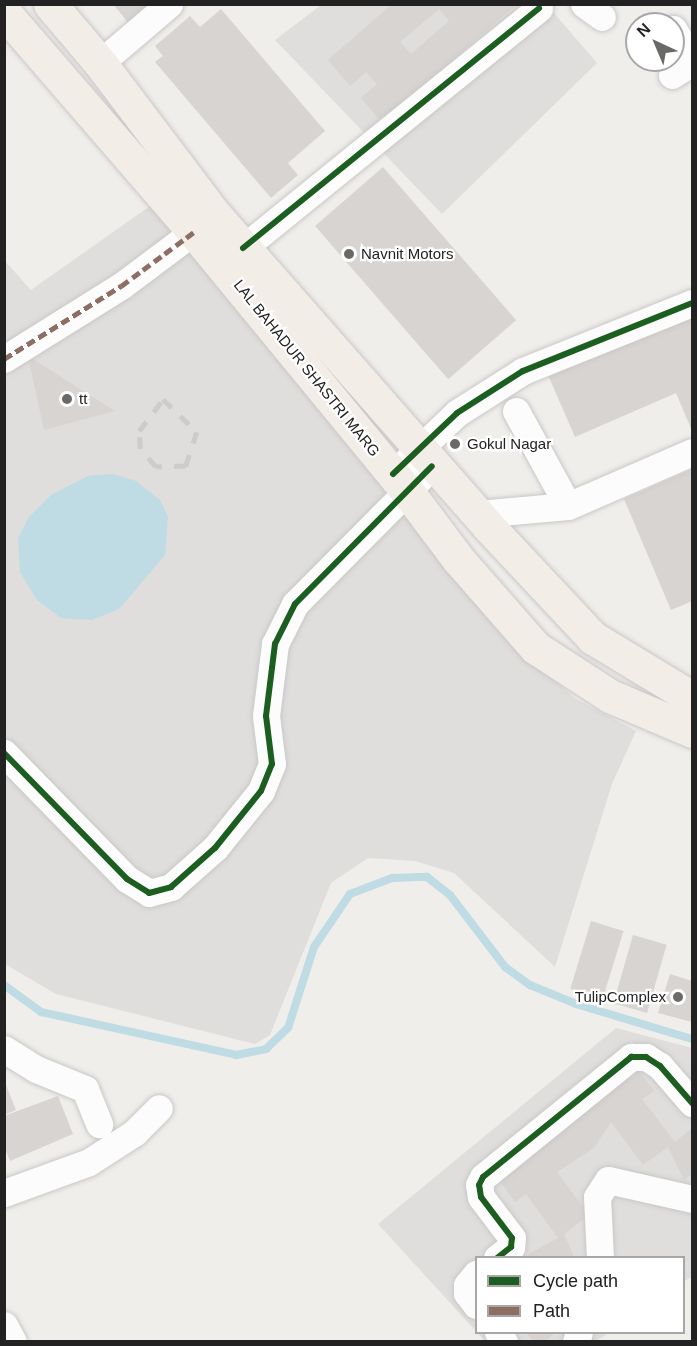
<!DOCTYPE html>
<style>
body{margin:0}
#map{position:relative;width:697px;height:1346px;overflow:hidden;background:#f0eeeb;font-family:Arial,sans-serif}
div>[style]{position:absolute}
.residential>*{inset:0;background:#dfdedc}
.water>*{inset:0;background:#bfdbe3}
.stream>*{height:8px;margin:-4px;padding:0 4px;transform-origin:4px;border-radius:4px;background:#bfdbe3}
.building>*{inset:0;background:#d7d4d2;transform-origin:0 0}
.roads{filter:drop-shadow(0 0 2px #c9c8c7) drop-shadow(0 0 2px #c9c8c7)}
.minor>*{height:27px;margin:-13.5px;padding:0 13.5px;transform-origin:13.5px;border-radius:13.5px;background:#fdfcfc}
.major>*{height:33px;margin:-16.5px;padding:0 16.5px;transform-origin:16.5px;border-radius:16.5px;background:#f3ede7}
.rail>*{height:4.5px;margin-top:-2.25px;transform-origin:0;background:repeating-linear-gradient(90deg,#ccc 0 12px,transparent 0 24px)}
.quiet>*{height:4.5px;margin-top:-2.25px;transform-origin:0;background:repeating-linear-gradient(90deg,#8d6e63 0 9px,transparent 0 13.5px)}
.cycleway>*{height:6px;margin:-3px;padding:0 3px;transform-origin:3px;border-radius:3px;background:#1b5e20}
.dots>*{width:16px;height:16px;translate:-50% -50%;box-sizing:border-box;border:3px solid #fff;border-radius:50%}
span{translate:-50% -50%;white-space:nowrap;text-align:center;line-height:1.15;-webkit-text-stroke:4.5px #fff;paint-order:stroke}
.poi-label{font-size:15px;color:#222}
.left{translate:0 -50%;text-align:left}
.right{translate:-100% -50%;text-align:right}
.street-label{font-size:15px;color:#222}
.frame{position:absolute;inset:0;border:6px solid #222;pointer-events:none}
.legend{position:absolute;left:475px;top:1256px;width:210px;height:78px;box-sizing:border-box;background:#fff;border:2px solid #a7a7a7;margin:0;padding:8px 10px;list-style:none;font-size:18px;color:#222}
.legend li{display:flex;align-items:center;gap:12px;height:30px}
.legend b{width:30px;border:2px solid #a7a7a7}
.north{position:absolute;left:625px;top:12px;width:60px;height:60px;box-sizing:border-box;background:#fff;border:2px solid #a7a7a7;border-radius:50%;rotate:316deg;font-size:16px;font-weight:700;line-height:24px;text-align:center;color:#222}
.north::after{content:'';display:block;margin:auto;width:21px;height:27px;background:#6a6968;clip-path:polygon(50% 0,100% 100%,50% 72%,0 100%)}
</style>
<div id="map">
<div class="residential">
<i style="clip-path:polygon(321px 5px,547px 5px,597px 63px,442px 214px,275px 40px)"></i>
<i style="clip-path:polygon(150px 206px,520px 651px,576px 699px,636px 731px,612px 784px,555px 967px,454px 873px,415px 861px,368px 858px,331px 883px,270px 1035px,255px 1044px,56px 994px,5px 964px,4px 260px,31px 290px)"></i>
<i style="clip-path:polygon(616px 1028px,692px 1048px,692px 1277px,684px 1281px,684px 1258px,476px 1258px,476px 1332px,609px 1333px,596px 1341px,485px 1341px,378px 1224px)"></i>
</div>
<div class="water">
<i style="clip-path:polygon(113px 474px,136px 481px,160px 500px,168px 517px,165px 555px,119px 609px,92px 620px,61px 618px,37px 600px,20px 572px,18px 538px,29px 517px,51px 495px,88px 476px)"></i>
</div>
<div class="stream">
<i style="left:4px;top:985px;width:46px;rotate:36.1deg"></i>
<i style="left:41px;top:1012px;width:200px;rotate:12.4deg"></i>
<i style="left:236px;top:1055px;width:31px;rotate:-11deg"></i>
<i style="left:266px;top:1049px;width:30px;rotate:-44deg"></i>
<i style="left:288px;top:1028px;width:85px;rotate:-72.2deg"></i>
<i style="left:314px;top:947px;width:64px;rotate:-55.8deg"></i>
<i style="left:350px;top:894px;width:45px;rotate:-20.9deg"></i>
<i style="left:392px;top:878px;width:35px;rotate:-2deg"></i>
<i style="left:427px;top:877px;width:29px;rotate:38deg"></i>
<i style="left:450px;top:895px;width:91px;rotate:52.6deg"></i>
<i style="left:505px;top:967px;width:31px;rotate:36deg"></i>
<i style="left:530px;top:985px;width:50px;rotate:22.4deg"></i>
<i style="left:576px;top:1004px;width:121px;rotate:16.8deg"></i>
</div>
<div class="building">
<i style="clip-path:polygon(113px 4px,154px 4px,130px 25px)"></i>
<i style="clip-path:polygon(evenodd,392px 4px,517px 4px,381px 122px,361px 98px,377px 84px,366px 72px,350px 86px,328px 60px,392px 4px,439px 9px,449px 21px,411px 54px,400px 42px,439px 9px)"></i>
<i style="clip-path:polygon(221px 9px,325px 131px,288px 163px,298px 175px,271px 198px,155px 62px,163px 56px,155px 46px,190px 16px,200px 27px)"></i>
<i style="left:383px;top:167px;width:203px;height:90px;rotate:49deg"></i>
<i style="clip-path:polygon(692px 311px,692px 431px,676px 393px,575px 437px,548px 375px)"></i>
<i style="clip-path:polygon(28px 356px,115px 411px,44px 430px)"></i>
<i style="clip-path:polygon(692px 469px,692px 601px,671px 610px,624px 499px)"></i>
<i style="left:591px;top:921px;width:34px;height:71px;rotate:17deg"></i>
<i style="left:633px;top:935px;width:35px;height:71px;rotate:16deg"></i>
<i style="clip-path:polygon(670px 974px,692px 981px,692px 1022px,658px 1013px)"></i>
<i style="clip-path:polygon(634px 1065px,654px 1091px,642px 1099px,675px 1142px,692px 1128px,692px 1174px,684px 1180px,668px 1147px,643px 1165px,611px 1122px,594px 1148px,557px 1172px,589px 1215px,564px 1234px,574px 1257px,523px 1257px,558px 1238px,526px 1194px,515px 1202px,496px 1176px)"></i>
<i style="clip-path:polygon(4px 1080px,16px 1110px,4px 1115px)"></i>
<i style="clip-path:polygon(58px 1096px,73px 1134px,10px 1161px,4px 1146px,4px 1116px)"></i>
<i style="clip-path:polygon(526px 1332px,557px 1332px,545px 1341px,533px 1341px)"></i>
</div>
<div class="roads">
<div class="minor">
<i style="left:584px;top:4px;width:22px;rotate:36deg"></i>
<i style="left:673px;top:29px;width:36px;rotate:58deg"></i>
<i style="left:100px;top:63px;width:91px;rotate:-40.5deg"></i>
<i style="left:672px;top:75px;width:24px;rotate:-33deg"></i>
<i style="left:243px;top:248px;width:381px;rotate:-39deg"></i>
<i style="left:4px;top:359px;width:138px;rotate:-32deg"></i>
<i style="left:121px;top:286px;width:110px;rotate:-36.9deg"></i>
<i style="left:516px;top:411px;width:108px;rotate:61.3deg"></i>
<i style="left:393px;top:474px;width:88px;rotate:-43.6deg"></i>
<i style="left:457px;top:413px;width:78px;rotate:-32.5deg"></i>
<i style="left:523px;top:371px;width:182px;rotate:-21.9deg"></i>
<i style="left:478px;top:514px;width:90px;rotate:-5.1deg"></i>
<i style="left:568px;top:506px;width:135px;rotate:-23.5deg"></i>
<i style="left:4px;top:753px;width:176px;rotate:45.7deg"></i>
<i style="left:127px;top:879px;width:26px;rotate:32deg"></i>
<i style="left:149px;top:893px;width:23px;rotate:-15deg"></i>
<i style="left:171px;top:887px;width:59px;rotate:-41.6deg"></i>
<i style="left:215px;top:848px;width:73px;rotate:-51.1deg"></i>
<i style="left:261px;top:791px;width:29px;rotate:-68deg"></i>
<i style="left:272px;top:764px;width:48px;rotate:-97.1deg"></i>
<i style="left:266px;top:716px;width:73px;rotate:-82.9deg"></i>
<i style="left:275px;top:644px;width:45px;rotate:-63.4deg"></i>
<i style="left:295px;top:604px;width:194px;rotate:-45.2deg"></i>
<i style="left:4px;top:1049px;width:38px;rotate:32deg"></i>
<i style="left:36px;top:1069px;width:53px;rotate:22.2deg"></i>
<i style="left:85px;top:1089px;width:38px;rotate:68deg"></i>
<i style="left:4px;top:1193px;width:90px;rotate:-20deg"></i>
<i style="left:89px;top:1162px;width:54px;rotate:-32.8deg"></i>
<i style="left:134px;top:1133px;width:35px;rotate:-45deg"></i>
<i style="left:497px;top:1258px;width:18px;rotate:-38deg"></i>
<i style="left:511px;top:1247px;width:9px;rotate:-84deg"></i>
<i style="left:512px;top:1238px;width:51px;rotate:-127.1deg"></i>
<i style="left:481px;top:1197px;width:12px;rotate:-99deg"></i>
<i style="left:479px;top:1185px;width:9px;rotate:-63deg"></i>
<i style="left:483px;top:1177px;width:191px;rotate:-39deg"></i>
<i style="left:631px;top:1057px;width:15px"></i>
<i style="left:646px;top:1057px;width:17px;rotate:33deg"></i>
<i style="left:660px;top:1066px;width:49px;rotate:49.1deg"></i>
<i style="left:600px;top:1258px;width:61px;rotate:-92.8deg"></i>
<i style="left:597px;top:1197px;width:20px;rotate:-57deg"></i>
<i style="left:608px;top:1180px;width:86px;rotate:12.7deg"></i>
<i style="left:476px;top:1274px;width:14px;rotate:129deg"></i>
<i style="left:467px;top:1285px;width:8px;rotate:90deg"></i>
<i style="left:467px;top:1293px;width:15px;rotate:53deg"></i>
<i style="left:4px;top:1325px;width:19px;rotate:62deg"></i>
<i style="left:498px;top:1332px;width:12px;rotate:59deg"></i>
<i style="left:576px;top:1342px;width:10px;rotate:-73deg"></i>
</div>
<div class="major">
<i style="left:50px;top:4px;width:77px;rotate:49.7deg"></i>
<i style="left:100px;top:63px;width:191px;rotate:52.9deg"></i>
<i style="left:215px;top:215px;width:415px;rotate:48.7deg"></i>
<i style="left:489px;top:527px;width:152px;rotate:46.9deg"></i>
<i style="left:593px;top:638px;width:116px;rotate:31.2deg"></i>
<i style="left:4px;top:12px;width:291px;rotate:49.2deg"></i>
<i style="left:194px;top:232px;width:335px;rotate:50.6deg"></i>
<i style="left:407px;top:491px;width:85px;rotate:53.1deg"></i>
<i style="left:458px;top:559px;width:118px;rotate:48.8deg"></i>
<i style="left:536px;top:648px;width:88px;rotate:33deg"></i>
<i style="left:610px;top:696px;width:89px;rotate:23.1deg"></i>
</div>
</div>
<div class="rail">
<i style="left:163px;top:399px;width:47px;rotate:44.1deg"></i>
<i style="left:197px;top:432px;width:36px;rotate:108deg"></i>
<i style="left:186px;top:466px;width:30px;rotate:178deg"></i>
<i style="left:156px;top:467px;width:24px;rotate:-132deg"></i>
<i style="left:140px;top:449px;width:18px;rotate:-93deg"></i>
<i style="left:139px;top:431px;width:40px;rotate:-53deg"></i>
</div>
<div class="quiet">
<i style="left:4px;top:359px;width:138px;rotate:-32deg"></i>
<i style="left:121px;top:286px;width:91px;rotate:-36.5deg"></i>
</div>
<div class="cycleway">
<i style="left:243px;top:248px;width:381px;rotate:-39deg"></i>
<i style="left:393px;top:474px;width:88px;rotate:-43.6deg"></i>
<i style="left:457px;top:413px;width:78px;rotate:-32.5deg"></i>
<i style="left:523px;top:371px;width:182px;rotate:-21.9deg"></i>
<i style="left:4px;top:753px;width:176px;rotate:45.7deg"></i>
<i style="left:127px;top:879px;width:26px;rotate:32deg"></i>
<i style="left:149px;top:893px;width:23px;rotate:-15deg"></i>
<i style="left:171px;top:887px;width:59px;rotate:-41.6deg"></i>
<i style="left:215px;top:848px;width:73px;rotate:-51.1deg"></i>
<i style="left:261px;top:791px;width:29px;rotate:-68deg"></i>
<i style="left:272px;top:764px;width:48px;rotate:-97.1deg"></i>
<i style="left:266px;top:716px;width:73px;rotate:-82.9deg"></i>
<i style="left:275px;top:644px;width:45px;rotate:-63.4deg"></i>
<i style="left:295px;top:604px;width:194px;rotate:-45.2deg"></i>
<i style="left:497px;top:1258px;width:18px;rotate:-38deg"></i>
<i style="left:511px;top:1247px;width:9px;rotate:-84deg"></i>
<i style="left:512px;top:1238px;width:51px;rotate:-127.1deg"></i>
<i style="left:481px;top:1197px;width:12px;rotate:-99deg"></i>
<i style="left:479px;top:1185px;width:9px;rotate:-63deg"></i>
<i style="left:483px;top:1177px;width:191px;rotate:-39deg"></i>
<i style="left:631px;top:1057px;width:15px"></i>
<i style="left:646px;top:1057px;width:17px;rotate:33deg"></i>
<i style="left:660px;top:1066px;width:49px;rotate:49.1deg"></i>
</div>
<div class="dots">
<i style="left:349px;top:254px;background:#6a6968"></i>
<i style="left:67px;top:399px;background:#6a6968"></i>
<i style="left:455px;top:444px;background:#6a6968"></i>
<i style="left:678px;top:997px;background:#6a6968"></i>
</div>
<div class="poi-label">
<span class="left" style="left:361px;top:254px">Navnit Motors</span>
<span class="left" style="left:79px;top:399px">tt</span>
<span class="left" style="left:467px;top:444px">Gokul Nagar</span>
<span class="right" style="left:666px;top:997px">TulipComplex</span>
</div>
<div class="street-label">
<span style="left:307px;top:368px;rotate:51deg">LAL BAHADUR SHASTRI MARG</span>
</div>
<div class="frame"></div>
<ul class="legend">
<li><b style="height:8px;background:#1b5e20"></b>Cycle path</li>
<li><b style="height:8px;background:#8d6e63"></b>Path</li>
</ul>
<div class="north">N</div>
</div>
